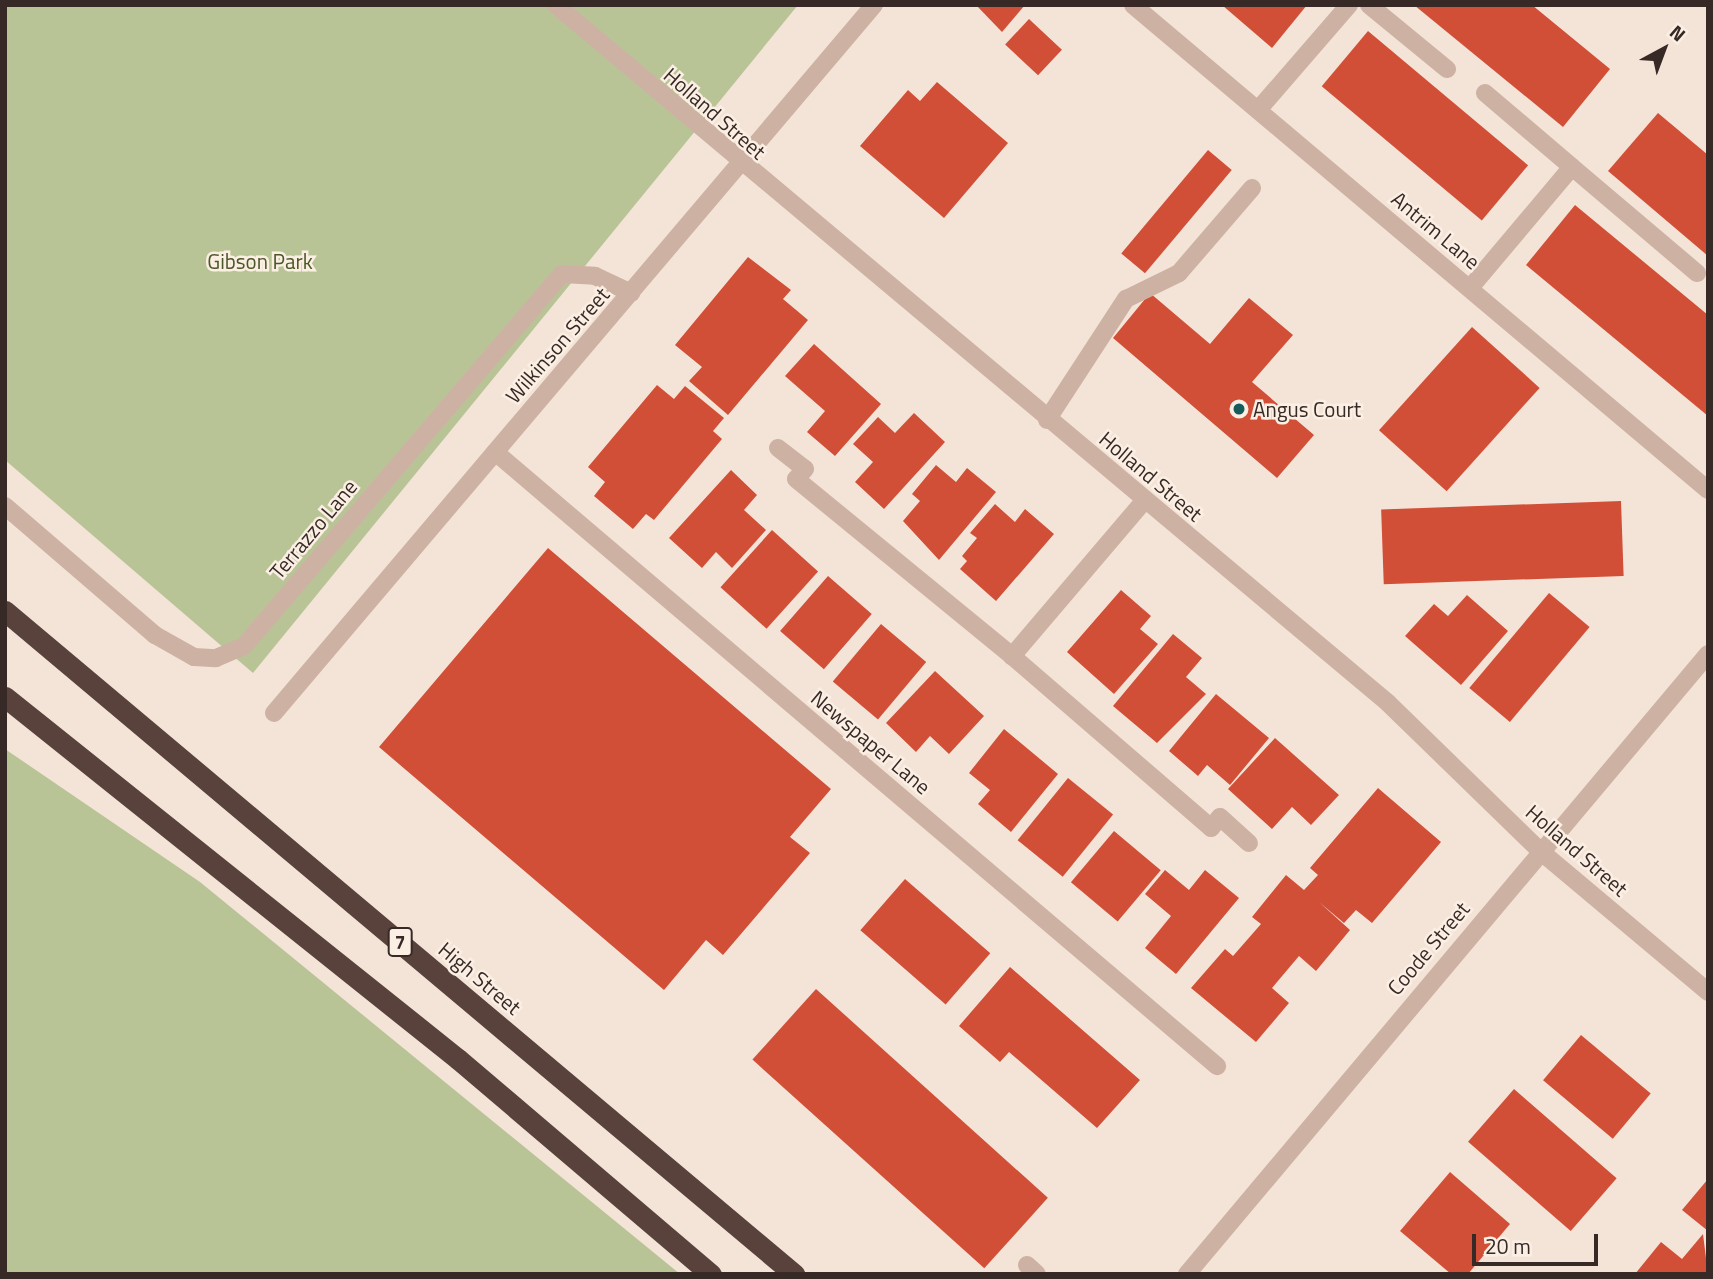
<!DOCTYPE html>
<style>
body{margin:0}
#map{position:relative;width:1713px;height:1279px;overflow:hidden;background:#f4e4d8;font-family:"Titillium Web",sans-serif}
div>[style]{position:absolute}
.green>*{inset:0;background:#b9c496}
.building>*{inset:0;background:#d24f37;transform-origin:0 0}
.minor>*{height:18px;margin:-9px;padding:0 9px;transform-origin:9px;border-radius:9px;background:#cdb2a3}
.highway>*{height:21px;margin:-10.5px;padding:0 10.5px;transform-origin:10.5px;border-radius:10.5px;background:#59423c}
.dots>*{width:19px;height:19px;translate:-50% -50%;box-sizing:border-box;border:4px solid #fbefe4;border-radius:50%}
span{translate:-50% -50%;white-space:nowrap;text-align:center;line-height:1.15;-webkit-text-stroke:5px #fbefe4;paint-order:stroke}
.shield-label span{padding:2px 5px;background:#fbefe4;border:2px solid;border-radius:5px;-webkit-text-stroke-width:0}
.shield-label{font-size:19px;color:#372926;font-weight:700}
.street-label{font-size:21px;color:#372926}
.park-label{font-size:21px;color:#4a5827}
.poi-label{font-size:21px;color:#372926}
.left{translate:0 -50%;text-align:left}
.frame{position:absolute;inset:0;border:7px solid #372926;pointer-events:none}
.north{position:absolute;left:1629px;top:14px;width:70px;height:70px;-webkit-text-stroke:5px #fbefe4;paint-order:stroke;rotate:41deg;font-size:19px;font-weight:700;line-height:28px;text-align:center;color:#372926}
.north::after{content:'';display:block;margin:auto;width:24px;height:32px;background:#372926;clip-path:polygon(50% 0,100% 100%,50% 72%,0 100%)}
.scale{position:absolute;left:1472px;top:1234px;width:126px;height:32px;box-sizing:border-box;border:4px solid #372926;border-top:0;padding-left:9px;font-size:21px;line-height:24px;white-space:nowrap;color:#372926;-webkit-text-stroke:5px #fbefe4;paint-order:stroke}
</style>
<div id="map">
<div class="green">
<i style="clip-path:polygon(5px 5px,798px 5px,253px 673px,5px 460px)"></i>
<i style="clip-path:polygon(5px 749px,200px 882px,680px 1274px,5px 1274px)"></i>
</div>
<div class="building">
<i style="clip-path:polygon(976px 5px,1025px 5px,1002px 32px)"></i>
<i style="clip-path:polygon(1222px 5px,1307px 5px,1272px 48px)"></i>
<i style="clip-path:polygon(1414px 5px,1532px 5px,1610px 69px,1563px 127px)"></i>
<i style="left:1029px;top:19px;width:45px;height:35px;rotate:43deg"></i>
<i style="left:1368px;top:31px;width:209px;height:72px;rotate:40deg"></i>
<i style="clip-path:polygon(937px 82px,1008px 143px,944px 218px,860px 146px,908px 90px,920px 101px)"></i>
<i style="clip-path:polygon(1658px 113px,1708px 155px,1708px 256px,1608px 171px)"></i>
<i style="left:1208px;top:150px;width:31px;height:135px;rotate:40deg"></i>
<i style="clip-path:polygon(1575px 205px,1708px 315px,1708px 416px,1526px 265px)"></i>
<i style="clip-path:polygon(748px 257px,791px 290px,783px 299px,808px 320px,728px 415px,689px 381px,702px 367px,675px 345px)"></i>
<i style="clip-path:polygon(1150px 293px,1210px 344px,1249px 298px,1293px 335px,1252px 382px,1314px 435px,1277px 478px,1113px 338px)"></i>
<i style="left:1472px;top:327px;width:91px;height:139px;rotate:42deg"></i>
<i style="clip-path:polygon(814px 344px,881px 404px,835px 456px,807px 432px,825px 411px,785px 376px)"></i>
<i style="clip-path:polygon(657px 385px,674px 399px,685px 386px,724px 418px,713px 431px,722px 439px,654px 520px,646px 514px,633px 529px,594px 496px,605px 482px,588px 467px)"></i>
<i style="clip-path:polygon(914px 413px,945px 442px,884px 509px,855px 482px,873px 462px,853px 444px,878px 417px,895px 433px)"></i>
<i style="clip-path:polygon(936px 465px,956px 482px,967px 468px,996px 492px,939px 560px,903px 521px,920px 501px,912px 494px)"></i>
<i style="clip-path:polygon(731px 470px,757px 495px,744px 510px,766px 530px,732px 568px,716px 552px,702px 568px,669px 538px)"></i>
<i style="left:1621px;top:501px;width:75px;height:240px;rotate:88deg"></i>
<i style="clip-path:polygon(995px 504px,1015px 522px,1025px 509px,1054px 534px,996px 601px,960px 569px,967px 561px,962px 556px,977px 538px,970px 533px)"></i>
<i style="left:772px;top:530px;width:62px;height:77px;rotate:42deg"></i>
<i style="clip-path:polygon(548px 548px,831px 789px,790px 837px,810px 853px,723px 955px,706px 940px,664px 990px,379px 747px)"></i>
<i style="left:828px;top:576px;width:58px;height:73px;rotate:41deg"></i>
<i style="clip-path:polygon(1121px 590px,1151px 616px,1140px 629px,1158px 644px,1114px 694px,1067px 652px)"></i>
<i style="left:1549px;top:593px;width:53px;height:124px;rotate:40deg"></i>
<i style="clip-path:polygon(1467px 595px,1508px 631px,1461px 685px,1405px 636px,1434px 604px,1448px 616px)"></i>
<i style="left:881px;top:624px;width:59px;height:75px;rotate:40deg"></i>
<i style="clip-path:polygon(1173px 634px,1202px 658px,1186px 677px,1206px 694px,1157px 743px,1113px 706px)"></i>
<i style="clip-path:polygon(935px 671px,984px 716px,949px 754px,930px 736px,916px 752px,886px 723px)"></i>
<i style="clip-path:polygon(1216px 694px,1269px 738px,1230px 785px,1207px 765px,1198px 776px,1169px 751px)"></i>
<i style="clip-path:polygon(1004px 729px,1058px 774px,1011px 832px,978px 804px,990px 790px,969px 773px)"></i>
<i style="clip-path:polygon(1275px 738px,1339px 795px,1311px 825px,1292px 807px,1272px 829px,1228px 789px)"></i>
<i style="left:1068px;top:778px;width:58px;height:80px;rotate:39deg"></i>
<i style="clip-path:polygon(1378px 788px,1441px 842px,1372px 923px,1356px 910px,1344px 923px,1319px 902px,1350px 930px,1316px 971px,1299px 956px,1272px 988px,1289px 1003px,1256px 1042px,1191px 988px,1225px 949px,1233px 956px,1261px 924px,1252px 917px,1286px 875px,1304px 890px,1318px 875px,1310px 868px)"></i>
<i style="left:1114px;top:831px;width:61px;height:67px;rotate:40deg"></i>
<i style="clip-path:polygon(1165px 870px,1189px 890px,1205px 870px,1239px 898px,1176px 974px,1145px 948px,1171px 916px,1145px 894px)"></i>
<i style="left:905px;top:879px;width:113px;height:68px;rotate:41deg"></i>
<i style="clip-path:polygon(1010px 967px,1140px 1080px,1097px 1128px,1009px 1052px,1000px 1062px,959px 1026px)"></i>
<i style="left:816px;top:989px;width:312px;height:95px;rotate:42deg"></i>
<i style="left:1581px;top:1035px;width:91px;height:59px;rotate:40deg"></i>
<i style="left:1514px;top:1089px;width:136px;height:70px;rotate:41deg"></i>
<i style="clip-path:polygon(1450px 1172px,1510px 1224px,1468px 1274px,1451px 1274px,1400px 1231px)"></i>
<i style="clip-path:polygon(1708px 1179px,1708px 1231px,1682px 1210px)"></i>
<i style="clip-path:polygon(1703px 1234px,1708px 1274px,1635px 1274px,1661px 1242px,1682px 1259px)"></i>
</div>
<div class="minor">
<i style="left:556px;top:5px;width:1086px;rotate:39.99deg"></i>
<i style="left:1388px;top:703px;width:211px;rotate:44.2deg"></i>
<i style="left:1539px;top:850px;width:221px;rotate:40deg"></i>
<i style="left:1133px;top:5px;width:752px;rotate:40.15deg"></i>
<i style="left:1369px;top:5px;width:101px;rotate:39.4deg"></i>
<i style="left:1485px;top:93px;width:114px;rotate:40.4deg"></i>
<i style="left:1258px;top:110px;width:139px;rotate:-49.1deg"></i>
<i style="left:1470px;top:288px;width:158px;rotate:-49.9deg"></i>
<i style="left:1572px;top:167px;width:164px;rotate:40.3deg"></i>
<i style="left:1047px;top:420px;width:145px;rotate:-56.9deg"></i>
<i style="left:1126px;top:299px;width:59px;rotate:-26.1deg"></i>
<i style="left:1179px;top:273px;width:112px;rotate:-49.3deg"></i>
<i style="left:778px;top:448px;width:34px;rotate:38deg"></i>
<i style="left:805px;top:469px;width:13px;rotate:132deg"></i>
<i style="left:796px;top:479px;width:279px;rotate:39.3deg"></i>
<i style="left:495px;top:452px;width:948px;rotate:40.38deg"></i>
<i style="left:1144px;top:501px;width:204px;rotate:130.4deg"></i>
<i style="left:1012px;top:656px;width:263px;rotate:40.8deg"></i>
<i style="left:1211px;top:828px;width:14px;rotate:-51deg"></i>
<i style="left:1220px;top:817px;width:39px;rotate:42deg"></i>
<i style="left:5px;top:506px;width:198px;rotate:40.7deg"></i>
<i style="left:155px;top:635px;width:45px;rotate:29.4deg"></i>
<i style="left:194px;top:657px;width:22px;rotate:3deg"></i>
<i style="left:216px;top:658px;width:30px;rotate:-23deg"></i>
<i style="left:244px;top:646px;width:489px;rotate:-49.5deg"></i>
<i style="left:562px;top:274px;width:33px;rotate:3deg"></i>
<i style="left:595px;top:276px;width:40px;rotate:25deg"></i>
<i style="left:274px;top:713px;width:928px;rotate:-49.72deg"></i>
<i style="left:1027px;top:1265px;width:13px;rotate:42deg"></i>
<i style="left:1187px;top:1274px;width:810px;rotate:-49.96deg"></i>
</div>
<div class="highway">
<i style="left:5px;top:611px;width:1031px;rotate:40.04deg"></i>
<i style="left:5px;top:697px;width:580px;rotate:38.63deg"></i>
<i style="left:458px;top:1059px;width:332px;rotate:40.4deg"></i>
</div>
<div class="dots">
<i style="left:1239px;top:409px;background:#175c5b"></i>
</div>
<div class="shield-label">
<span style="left:400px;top:942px">7</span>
</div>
<div class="street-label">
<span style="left:715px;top:113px;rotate:41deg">Holland Street</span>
<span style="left:1436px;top:230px;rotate:40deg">Antrim Lane</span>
<span style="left:557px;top:345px;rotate:-49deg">Wilkinson Street</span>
<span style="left:1151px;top:476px;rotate:40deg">Holland Street</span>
<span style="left:313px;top:529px;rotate:-50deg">Terrazzo Lane</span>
<span style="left:871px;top:742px;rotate:40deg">Newspaper Lane</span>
<span style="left:1577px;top:850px;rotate:41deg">Holland Street</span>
<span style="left:1428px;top:948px;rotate:-50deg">Coode Street</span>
<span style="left:480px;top:978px;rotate:40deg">High Street</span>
</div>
<div class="park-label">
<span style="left:260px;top:261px">Gibson Park</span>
</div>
<div class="poi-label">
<span class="left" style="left:1253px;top:409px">Angus Court</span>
</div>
<div class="frame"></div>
<div class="north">N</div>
<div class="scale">20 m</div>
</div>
